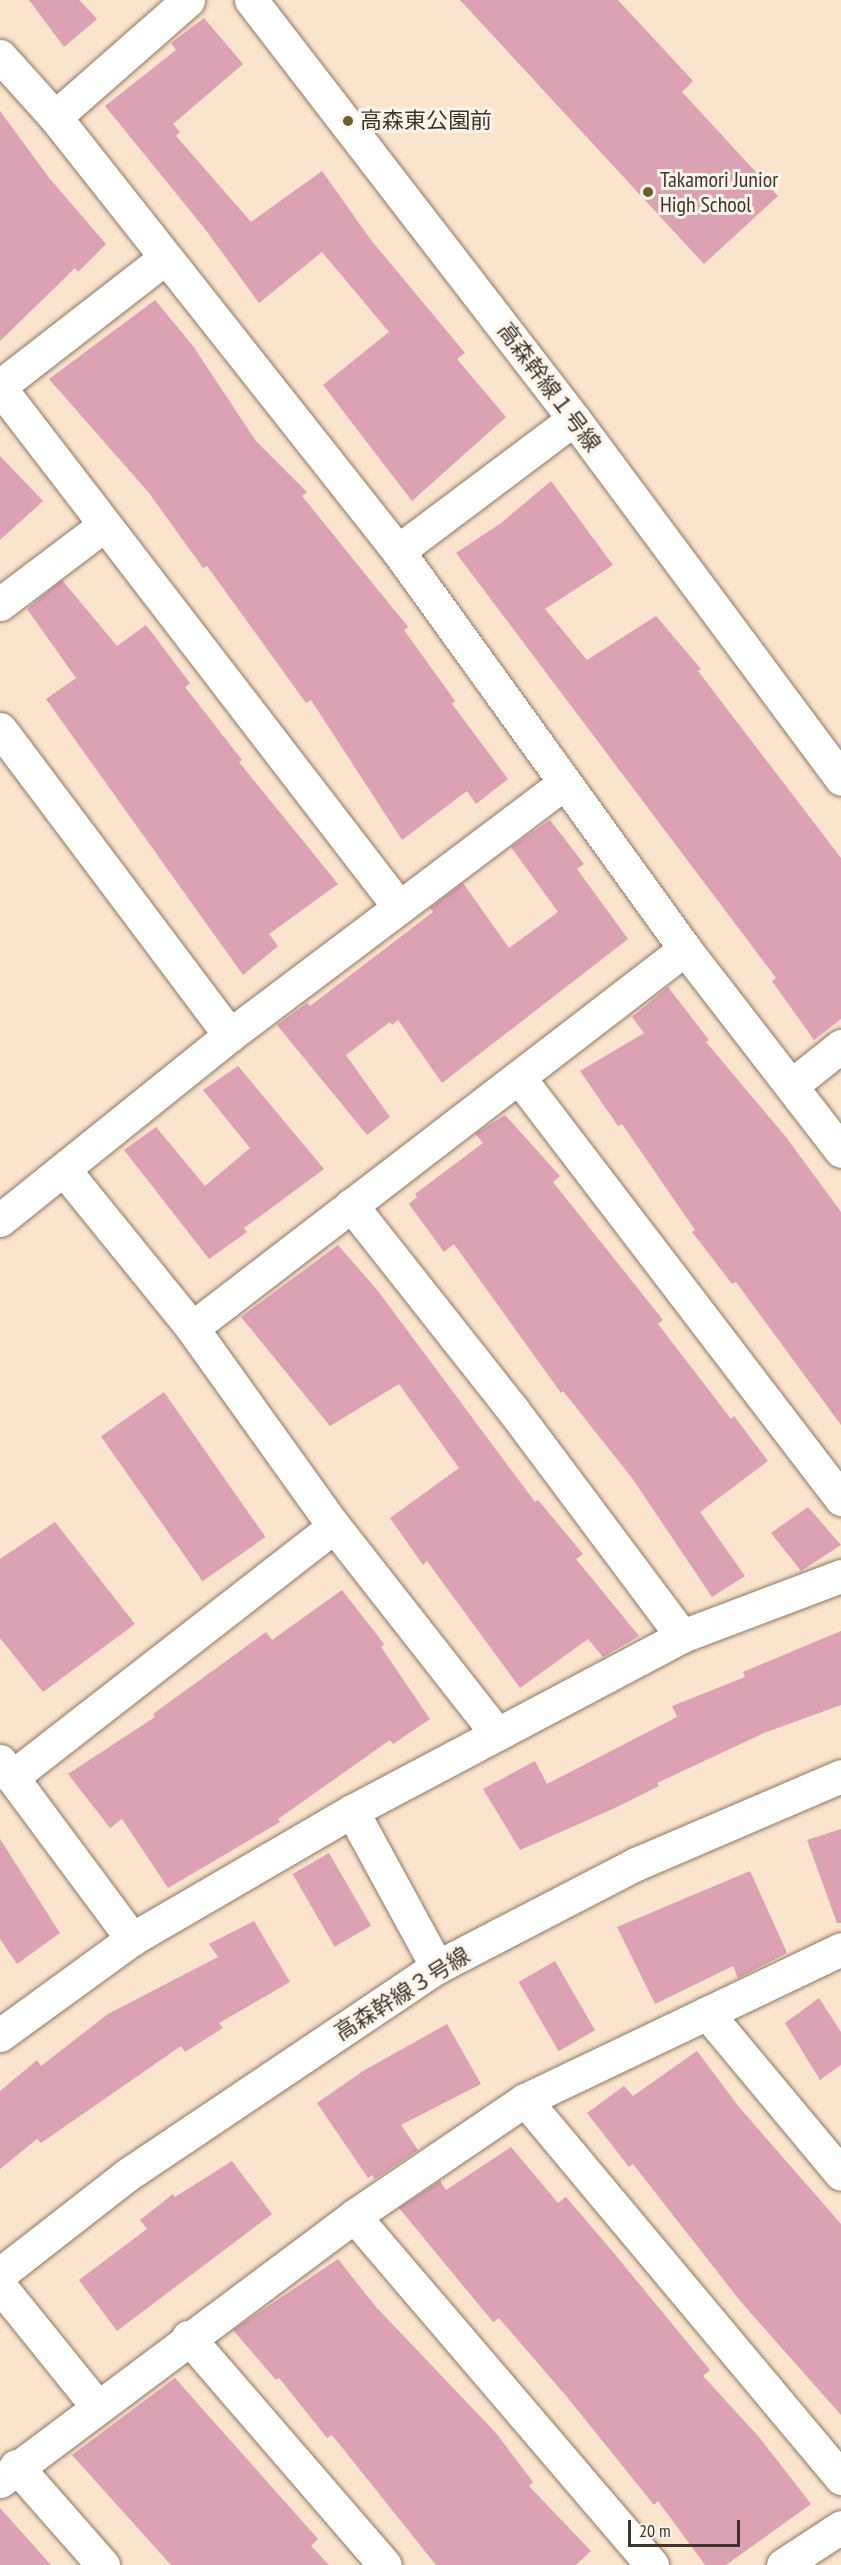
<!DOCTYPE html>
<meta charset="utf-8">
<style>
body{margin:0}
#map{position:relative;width:841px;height:2565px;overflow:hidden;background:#fbe4cd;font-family:"PT Sans Narrow","Noto Sans JP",sans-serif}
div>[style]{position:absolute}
.building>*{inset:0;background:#dca1b3;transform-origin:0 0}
.roads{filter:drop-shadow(0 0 2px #8c7864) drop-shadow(0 0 2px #8c7864)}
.street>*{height:33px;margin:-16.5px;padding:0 16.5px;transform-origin:16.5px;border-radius:16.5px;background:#fff}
.secondary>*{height:33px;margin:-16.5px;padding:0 16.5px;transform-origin:16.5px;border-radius:16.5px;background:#fff}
.dots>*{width:16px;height:16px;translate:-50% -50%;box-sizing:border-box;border:3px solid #fdf4eb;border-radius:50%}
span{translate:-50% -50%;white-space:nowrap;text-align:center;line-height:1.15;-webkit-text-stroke:6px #fdf4eb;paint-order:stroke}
.poi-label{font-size:22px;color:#3d342b}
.left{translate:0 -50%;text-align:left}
.street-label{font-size:22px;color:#3d342b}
.scale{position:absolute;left:628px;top:2520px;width:112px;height:27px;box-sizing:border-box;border:3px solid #3d342b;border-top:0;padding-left:8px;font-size:18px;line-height:21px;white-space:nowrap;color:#3d342b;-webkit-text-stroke:4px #fdf4eb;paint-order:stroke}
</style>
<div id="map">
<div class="building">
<i style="clip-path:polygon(29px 0,79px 0,97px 19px,64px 47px)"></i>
<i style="clip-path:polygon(460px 0,618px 0,693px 81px,682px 92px,778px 196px,704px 264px)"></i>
<i style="clip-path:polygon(204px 18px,243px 64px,173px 124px,180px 132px,176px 136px,251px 222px,322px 171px,371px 240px,465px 353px,457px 359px,506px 417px,412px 501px,323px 385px,389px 332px,322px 252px,259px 303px,205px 229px,105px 106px,176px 50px,171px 43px)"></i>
<i style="clip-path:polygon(0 111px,50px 179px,106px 244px,78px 272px,75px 268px,0 341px)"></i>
<i style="clip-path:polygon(155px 300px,193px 346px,256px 441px,307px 492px,302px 496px,408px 627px,404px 630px,455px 701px,452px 704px,508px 779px,476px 804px,467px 791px,402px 840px,311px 700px,306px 703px,207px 566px,203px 568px,149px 493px,49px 379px)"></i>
<i style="clip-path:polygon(0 456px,43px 501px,0 540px)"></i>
<i style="clip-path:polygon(551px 481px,613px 565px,545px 609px,587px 660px,656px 616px,701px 669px,698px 671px,841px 858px,841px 1019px,814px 1040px,772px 981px,776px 978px,456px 553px,501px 523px)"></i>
<i style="clip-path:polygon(62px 580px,117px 646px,146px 625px,190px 683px,185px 687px,242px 760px,239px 762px,338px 884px,269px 934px,278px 946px,243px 975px,46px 699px,76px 678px,27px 609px)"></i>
<i style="clip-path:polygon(550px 820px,584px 864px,577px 869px,628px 939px,442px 1083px,398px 1020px,392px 1025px,390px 1022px,346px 1055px,390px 1117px,367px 1135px,277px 1025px,307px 1003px,310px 1006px,433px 912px,430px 908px,463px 883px,509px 948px,558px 912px,511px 847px)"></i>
<i style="clip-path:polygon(668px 987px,709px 1040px,706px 1042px,786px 1137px,841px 1212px,841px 1425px,736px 1282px,732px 1284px,692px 1232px,695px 1230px,622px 1124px,618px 1126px,580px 1071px,644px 1033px,632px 1017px)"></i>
<i style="clip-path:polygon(238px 1066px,324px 1169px,244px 1228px,247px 1232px,209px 1259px,124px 1150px,156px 1127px,205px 1186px,250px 1148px,203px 1090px)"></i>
<i style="clip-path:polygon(505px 1115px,560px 1176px,553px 1182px,663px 1320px,658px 1324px,731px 1419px,734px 1416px,768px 1461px,700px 1512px,745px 1576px,712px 1597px,632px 1478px,563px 1391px,561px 1393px,454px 1244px,444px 1252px,409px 1204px,417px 1197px,415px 1194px,483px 1143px,475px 1134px)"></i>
<i style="clip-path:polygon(338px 1245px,378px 1291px,535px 1502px,538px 1500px,583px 1554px,576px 1559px,639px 1636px,603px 1657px,588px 1639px,520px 1688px,427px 1561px,423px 1565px,390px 1518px,459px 1468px,399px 1384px,330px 1426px,241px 1317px)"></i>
<i style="left:164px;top:1392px;width:177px;height:77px;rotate:55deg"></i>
<i style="clip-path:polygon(808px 1507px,841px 1545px,801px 1571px,771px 1533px)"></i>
<i style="clip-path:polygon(55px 1522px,135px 1624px,43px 1692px,0 1638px,0 1559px)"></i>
<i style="clip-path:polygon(342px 1590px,384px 1644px,381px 1647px,430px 1719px,393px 1744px,390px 1740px,278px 1819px,280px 1822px,168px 1888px,122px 1819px,110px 1828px,68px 1774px,155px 1717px,153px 1714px,266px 1632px,272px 1640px)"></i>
<i style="clip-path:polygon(841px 1631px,841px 1705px,764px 1733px,657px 1783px,659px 1786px,617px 1807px,520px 1850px,483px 1789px,535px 1761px,547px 1784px,677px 1717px,672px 1706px,745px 1677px,743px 1672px)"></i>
<i style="clip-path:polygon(841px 1829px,841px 1923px,837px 1923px,807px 1840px)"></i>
<i style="clip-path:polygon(0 1839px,60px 1933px,17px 1964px,0 1939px)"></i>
<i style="left:329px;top:1853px;width:84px;height:42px;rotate:60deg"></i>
<i style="clip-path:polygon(750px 1871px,787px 1953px,738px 1978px,733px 1966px,655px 2004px,617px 1927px)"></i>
<i style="clip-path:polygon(254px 1921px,290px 1982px,219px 2023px,223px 2028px,185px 2052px,181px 2046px,41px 2143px,37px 2139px,0 2169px,0 2091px,37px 2060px,41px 2066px,108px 2014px,218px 1957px,209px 1944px)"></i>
<i style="left:555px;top:1961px;width:80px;height:42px;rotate:60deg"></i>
<i style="clip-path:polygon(819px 1998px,841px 2032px,841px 2065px,820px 2080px,785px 2023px)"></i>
<i style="clip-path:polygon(447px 2024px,481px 2084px,401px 2125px,418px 2150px,375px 2179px,372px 2175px,368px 2178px,317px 2103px,363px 2071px)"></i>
<i style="clip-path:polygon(697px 2051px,739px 2107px,841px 2224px,841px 2415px,741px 2302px,633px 2164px,629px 2167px,587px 2113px,624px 2086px,633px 2096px)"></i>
<i style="clip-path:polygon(511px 2147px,558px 2203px,566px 2197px,613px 2252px,710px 2370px,703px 2376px,759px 2437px,811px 2504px,726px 2565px,705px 2565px,658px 2501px,654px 2505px,567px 2397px,499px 2318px,493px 2322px,399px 2208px,440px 2181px,446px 2190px)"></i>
<i style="clip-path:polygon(232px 2161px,272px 2214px,117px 2331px,79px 2280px,147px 2229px,140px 2220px,173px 2194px,175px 2197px)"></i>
<i style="clip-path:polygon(338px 2259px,376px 2307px,496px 2433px,533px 2482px,529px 2486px,591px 2551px,576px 2565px,436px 2565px,332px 2435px,327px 2438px,279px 2378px,276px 2380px,233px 2330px)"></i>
<i style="clip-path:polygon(175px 2378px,318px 2539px,311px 2546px,329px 2565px,171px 2565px,72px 2455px)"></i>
<i style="clip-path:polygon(0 2508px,51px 2565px,0 2565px)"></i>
</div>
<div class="roads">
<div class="street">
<i style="left:0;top:56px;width:82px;rotate:48deg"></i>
<i style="left:55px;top:117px;width:553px;rotate:51.68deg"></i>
<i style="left:398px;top:551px;width:491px;rotate:54.2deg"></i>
<i style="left:685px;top:949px;width:255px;rotate:52.3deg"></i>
<i style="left:55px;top:117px;width:177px;rotate:-41.3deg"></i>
<i style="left:0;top:386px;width:207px;rotate:-37.8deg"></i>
<i style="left:0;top:388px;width:655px;rotate:52.45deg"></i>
<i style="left:398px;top:551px;width:220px;rotate:-36.9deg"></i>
<i style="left:0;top:604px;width:129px;rotate:-37.1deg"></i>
<i style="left:0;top:729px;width:383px;rotate:53.1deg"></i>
<i style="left:520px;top:1079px;width:529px;rotate:52.61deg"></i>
<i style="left:792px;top:1085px;width:63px;rotate:-38.5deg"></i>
<i style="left:65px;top:1171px;width:202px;rotate:51deg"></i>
<i style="left:192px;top:1328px;width:244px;rotate:54.4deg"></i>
<i style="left:334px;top:1526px;width:264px;rotate:51.9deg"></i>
<i style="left:351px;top:1205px;width:261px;rotate:51.7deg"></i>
<i style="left:513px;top:1410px;width:282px;rotate:53.2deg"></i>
<i style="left:0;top:1220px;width:295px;rotate:-38.8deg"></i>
<i style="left:230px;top:1035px;width:418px;rotate:-37deg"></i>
<i style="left:192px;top:1328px;width:622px;rotate:-37.55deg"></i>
<i style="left:0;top:1761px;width:222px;rotate:53.4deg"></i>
<i style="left:12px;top:1777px;width:408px;rotate:-37.9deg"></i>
<i style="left:352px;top:1811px;width:178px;rotate:61.4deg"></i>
<i style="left:707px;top:2013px;width:209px;rotate:50.2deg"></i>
<i style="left:0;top:2035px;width:163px;rotate:-36deg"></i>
<i style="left:132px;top:1939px;width:255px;rotate:-30.2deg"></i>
<i style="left:352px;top:1811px;width:374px;rotate:-27.9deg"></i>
<i style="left:682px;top:1636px;width:170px;rotate:-20.7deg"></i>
<i style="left:525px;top:2100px;width:493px;rotate:50.1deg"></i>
<i style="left:354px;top:2216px;width:459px;rotate:49.5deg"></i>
<i style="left:0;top:2286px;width:154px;rotate:51.1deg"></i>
<i style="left:188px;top:2337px;width:301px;rotate:49.2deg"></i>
<i style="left:16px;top:2466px;width:132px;rotate:48.7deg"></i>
<i style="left:0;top:2481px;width:442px;rotate:-36.8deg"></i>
<i style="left:354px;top:2216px;width:207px;rotate:-34.2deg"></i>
<i style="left:525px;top:2100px;width:350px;rotate:-25.5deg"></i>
<i style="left:783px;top:2565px;width:69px;rotate:-33.2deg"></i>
</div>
<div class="secondary">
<i style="left:251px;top:0;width:529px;rotate:52.37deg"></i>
<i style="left:574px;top:419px;width:448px;rotate:53.4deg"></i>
<i style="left:0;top:2274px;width:161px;rotate:-37.9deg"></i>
<i style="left:127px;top:2175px;width:373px;rotate:-33.9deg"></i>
<i style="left:437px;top:1967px;width:224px;rotate:-27.4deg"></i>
<i style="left:636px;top:1864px;width:223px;rotate:-23.2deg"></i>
</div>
</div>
<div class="dots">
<i style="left:348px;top:121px;background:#6e5e2b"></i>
<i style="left:648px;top:192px;background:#6e5e2b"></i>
</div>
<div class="poi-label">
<span class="left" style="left:360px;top:121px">高森東公園前</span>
<span class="left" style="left:660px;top:192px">Takamori Junior<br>High School</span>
</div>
<div class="street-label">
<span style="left:549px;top:387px;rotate:53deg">高森幹線１号線</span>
<span style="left:402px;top:1994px;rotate:-32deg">高森幹線３号線</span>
</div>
<div class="scale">20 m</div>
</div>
